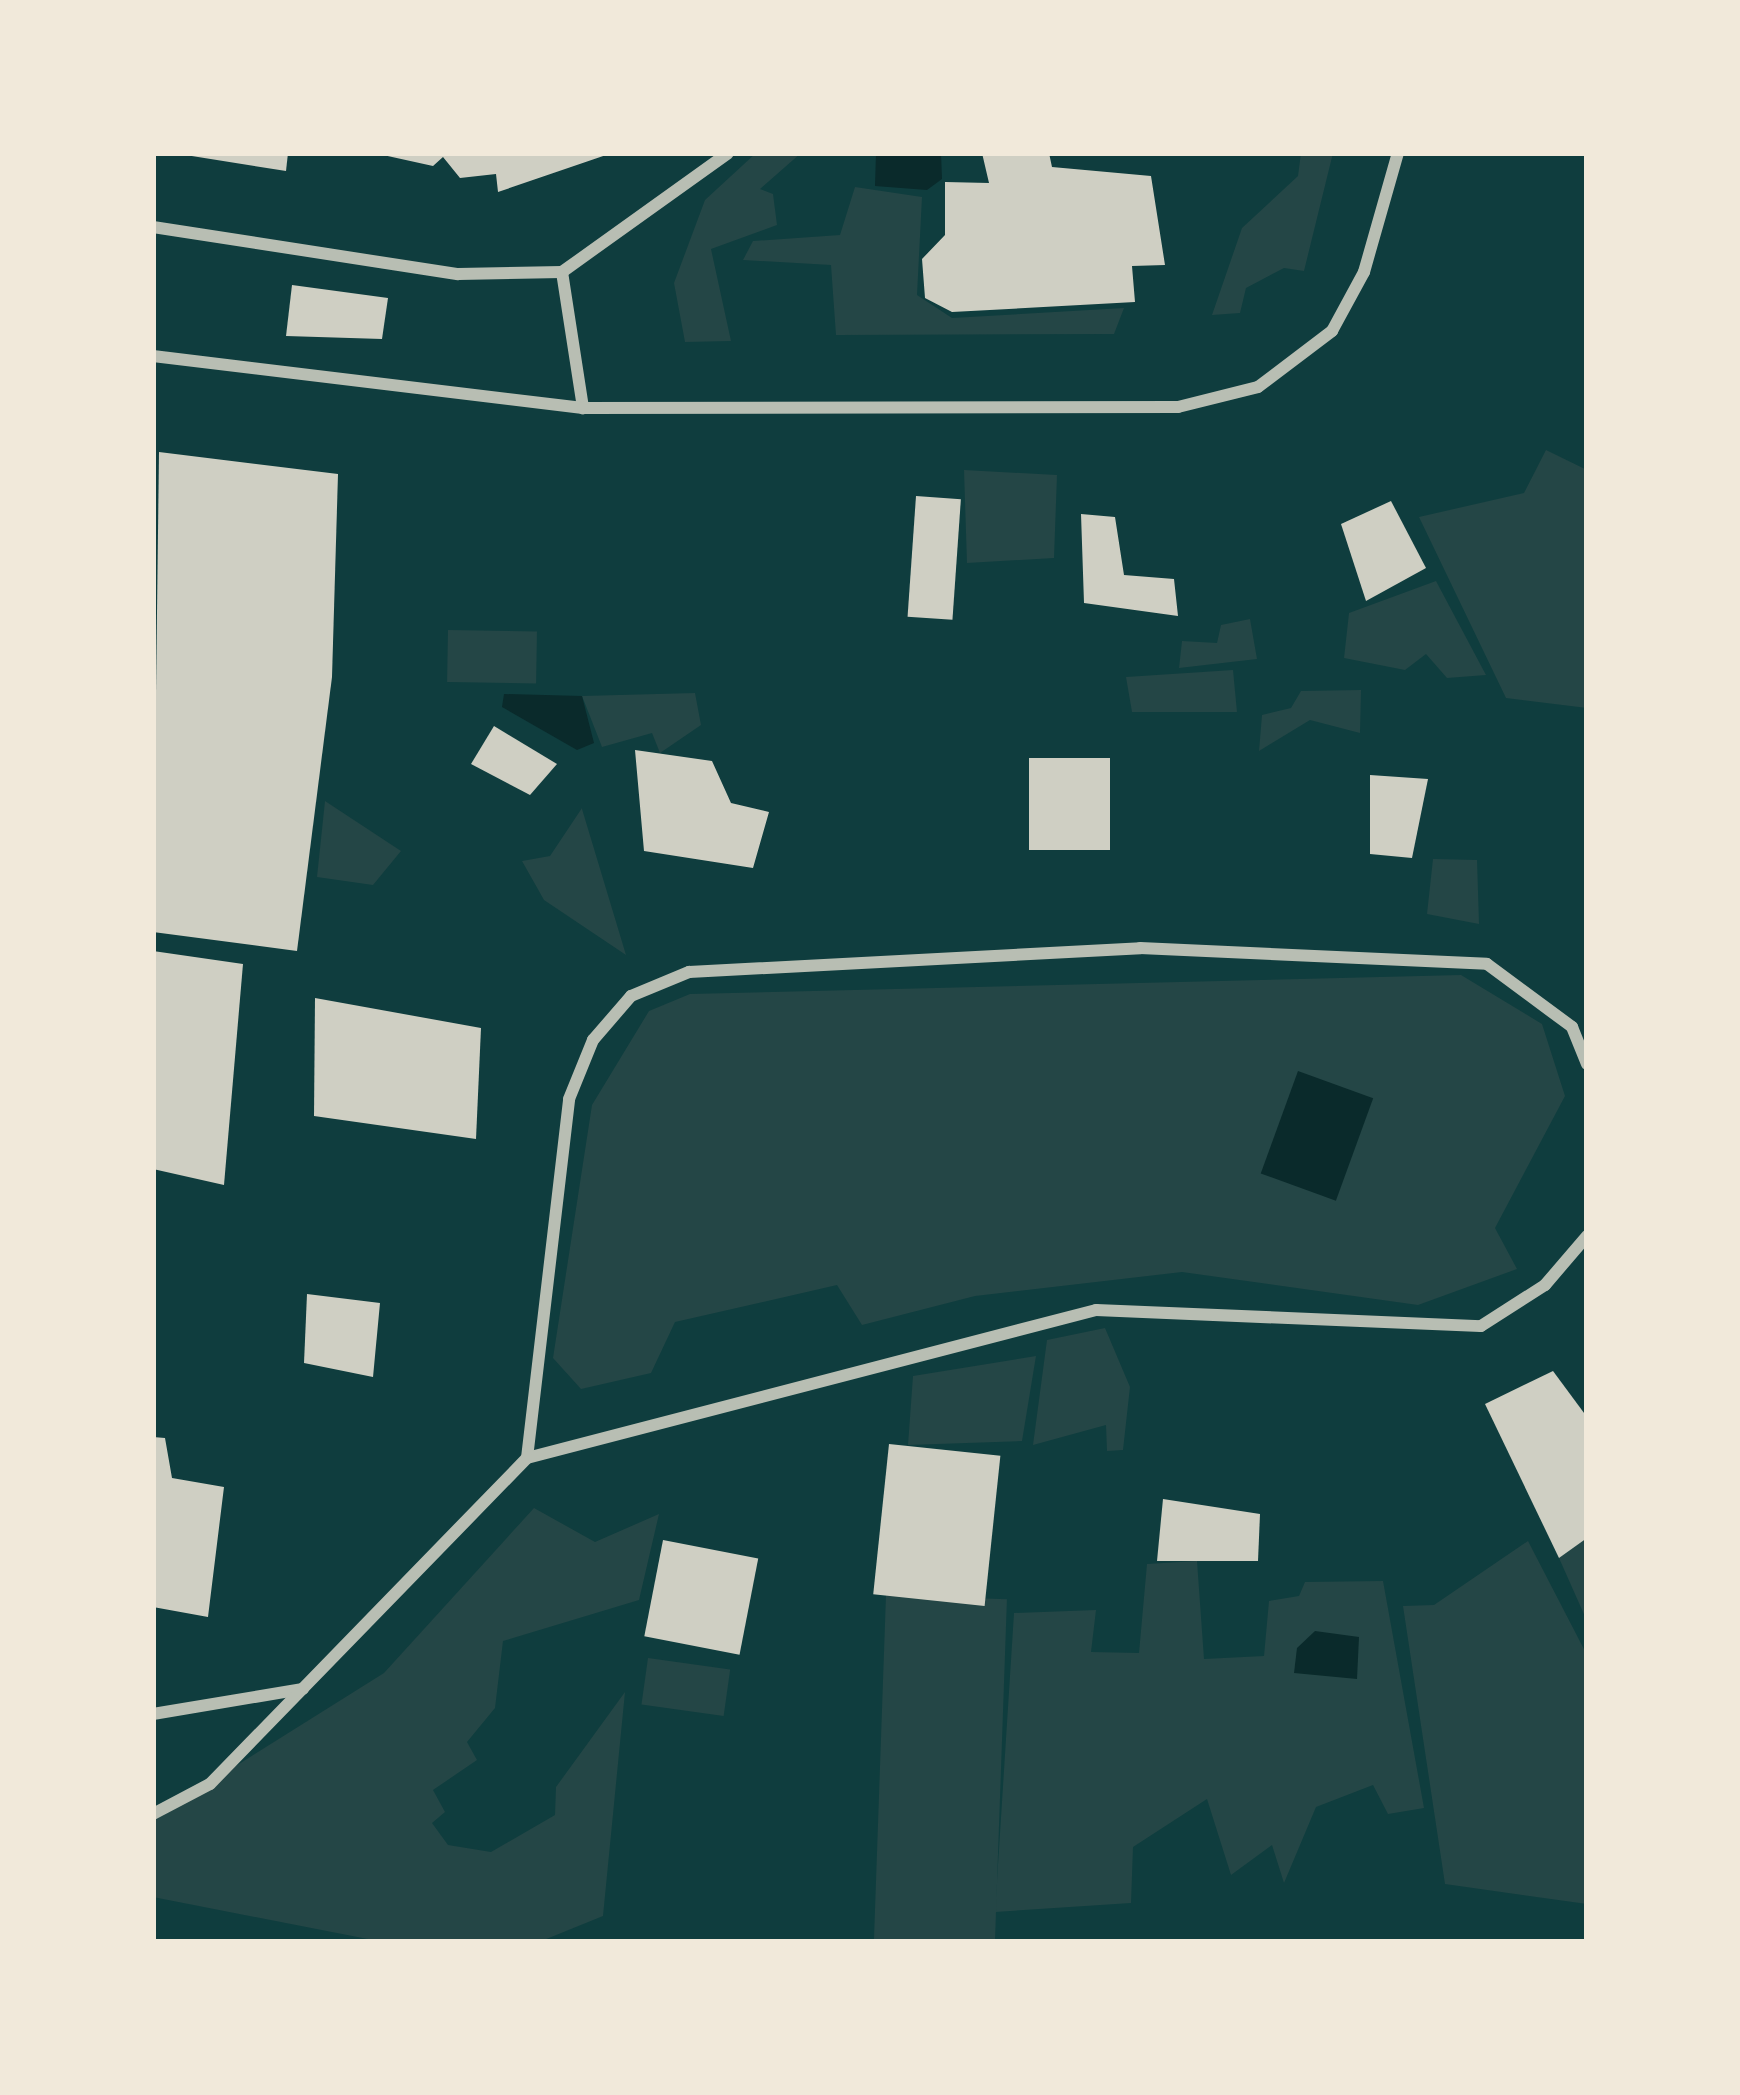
<!DOCTYPE html>
<style>
body{margin:0}
#map{position:relative;width:1740px;height:2095px;overflow:hidden;background:#0f3d3e;font-family:"Source Serif 4",serif}
div>[style]{position:absolute}
.green>*{inset:0;background:#244646;transform-origin:0 0}
.water>*{inset:0;background:#0a2a2b;transform-origin:0 0}
.building>*{inset:0;background:#cfcfc3;transform-origin:0 0}
.minor>*{height:12px;margin:-6px;padding:0 6px;transform-origin:6px;border-radius:6px;background:#b8beb3}
span{translate:-50% -50%;white-space:nowrap;text-align:center;line-height:1.15;-webkit-text-stroke:9px #f1e9da;paint-order:stroke}
.frame{position:absolute;inset:0;border:156px solid #f1e9da;pointer-events:none}
</style>
<div id="map">
<div class="green">
<i style="clip-path:polygon(756px 153px,801px 153px,760px 189px,773px 194px,777px 225px,711px 249px,731px 341px,685px 342px,674px 283px,705px 200px)"></i>
<i style="clip-path:polygon(1301px 153px,1333px 153px,1304px 271px,1284px 268px,1246px 288px,1240px 313px,1212px 315px,1242px 228px,1298px 176px)"></i>
<i style="clip-path:polygon(855px 187px,922px 197px,917px 295px,952px 318px,1124px 308px,1114px 334px,836px 335px,831px 265px,743px 260px,753px 241px,840px 235px)"></i>
<i style="clip-path:polygon(1546px 450px,1587px 470px,1587px 708px,1506px 698px,1419px 517px,1524px 493px)"></i>
<i style="clip-path:polygon(964px 470px,1057px 475px,1054px 558px,967px 563px)"></i>
<i style="clip-path:polygon(1436px 581px,1486px 675px,1447px 678px,1426px 654px,1405px 670px,1344px 658px,1349px 613px)"></i>
<i style="clip-path:polygon(1250px 619px,1257px 659px,1179px 668px,1182px 641px,1217px 643px,1221px 625px)"></i>
<i style="left:448px;top:630px;width:89px;height:52px;rotate:1deg"></i>
<i style="clip-path:polygon(1233px 670px,1237px 712px,1132px 712px,1126px 677px)"></i>
<i style="clip-path:polygon(1361px 690px,1360px 733px,1310px 720px,1259px 751px,1262px 715px,1291px 708px,1301px 691px)"></i>
<i style="clip-path:polygon(695px 693px,701px 725px,660px 753px,652px 733px,602px 747px,582px 696px)"></i>
<i style="clip-path:polygon(325px 801px,401px 851px,373px 885px,317px 877px)"></i>
<i style="clip-path:polygon(582px 808px,582px 809px,626px 955px,544px 900px,522px 861px,550px 856px)"></i>
<i style="clip-path:polygon(1433px 859px,1477px 860px,1479px 924px,1427px 914px)"></i>
<i style="clip-path:polygon(1461px 975px,1542px 1024px,1565px 1096px,1495px 1228px,1517px 1269px,1418px 1305px,1182px 1272px,975px 1296px,862px 1325px,837px 1285px,675px 1322px,651px 1373px,581px 1389px,553px 1358px,592px 1105px,649px 1011px,690px 994px)"></i>
<i style="clip-path:polygon(1105px 1328px,1130px 1387px,1123px 1450px,1107px 1451px,1106px 1425px,1033px 1445px,1047px 1340px)"></i>
<i style="clip-path:polygon(1036px 1356px,1022px 1441px,908px 1445px,913px 1376px)"></i>
<i style="clip-path:polygon(534px 1508px,595px 1542px,659px 1514px,639px 1600px,503px 1641px,495px 1708px,467px 1742px,477px 1760px,433px 1790px,445px 1812px,432px 1823px,448px 1845px,491px 1852px,555px 1815px,556px 1787px,625px 1692px,603px 1916px,539px 1942px,383px 1942px,153px 1897px,153px 1818px,384px 1673px)"></i>
<i style="clip-path:polygon(1587px 1538px,1587px 1621px,1559px 1558px)"></i>
<i style="clip-path:polygon(1528px 1541px,1587px 1655px,1587px 1904px,1445px 1884px,1403px 1606px,1434px 1605px)"></i>
<i style="clip-path:polygon(1197px 1561px,1204px 1659px,1264px 1656px,1269px 1601px,1299px 1596px,1305px 1582px,1383px 1581px,1424px 1808px,1388px 1814px,1373px 1785px,1316px 1807px,1284px 1883px,1272px 1845px,1231px 1875px,1207px 1799px,1133px 1847px,1131px 1903px,995px 1912px,1014px 1613px,1096px 1610px,1091px 1652px,1139px 1653px,1147px 1564px)"></i>
<i style="left:886px;top:1595px;width:121px;height:347px;rotate:2deg"></i>
<i style="left:648px;top:1658px;width:83px;height:47px;rotate:8deg"></i>
</div>
<div class="water">
<i style="clip-path:polygon(876px 153px,941px 153px,942px 179px,927px 190px,875px 186px)"></i>
<i style="clip-path:polygon(504px 694px,582px 696px,594px 743px,577px 750px,502px 707px)"></i>
<i style="left:1298px;top:1071px;width:80px;height:109px;rotate:20deg"></i>
<i style="clip-path:polygon(1315px 1631px,1359px 1637px,1357px 1679px,1294px 1673px,1297px 1648px)"></i>
</div>
<div class="building">
<i style="clip-path:polygon(173px 153px,288px 153px,286px 171px)"></i>
<i style="clip-path:polygon(374px 153px,612px 153px,498px 192px,496px 174px,460px 178px,443px 157px,433px 166px)"></i>
<i style="clip-path:polygon(982px 153px,1049px 153px,1052px 167px,1151px 176px,1165px 265px,1132px 266px,1135px 302px,952px 312px,925px 298px,922px 259px,945px 235px,945px 182px,989px 183px)"></i>
<i style="clip-path:polygon(292px 285px,388px 298px,382px 339px,286px 336px)"></i>
<i style="clip-path:polygon(159px 452px,338px 474px,332px 677px,297px 951px,153px 932px)"></i>
<i style="left:916px;top:496px;width:45px;height:121px;rotate:4deg"></i>
<i style="clip-path:polygon(1391px 501px,1426px 568px,1366px 601px,1341px 524px)"></i>
<i style="clip-path:polygon(1081px 514px,1115px 517px,1124px 575px,1174px 579px,1178px 616px,1084px 603px)"></i>
<i style="clip-path:polygon(494px 726px,557px 764px,530px 795px,471px 764px)"></i>
<i style="clip-path:polygon(635px 750px,712px 761px,731px 803px,769px 812px,753px 868px,644px 851px)"></i>
<i style="left:1029px;top:758px;width:81px;height:92px"></i>
<i style="clip-path:polygon(1370px 775px,1428px 779px,1412px 858px,1370px 854px)"></i>
<i style="clip-path:polygon(153px 951px,243px 964px,224px 1185px,153px 1169px)"></i>
<i style="clip-path:polygon(315px 998px,481px 1028px,476px 1139px,314px 1116px)"></i>
<i style="clip-path:polygon(307px 1294px,380px 1303px,373px 1377px,304px 1363px)"></i>
<i style="clip-path:polygon(1553px 1371px,1587px 1417px,1587px 1538px,1559px 1558px,1485px 1404px)"></i>
<i style="clip-path:polygon(153px 1437px,165px 1438px,172px 1478px,224px 1487px,208px 1617px,153px 1607px)"></i>
<i style="left:889px;top:1444px;width:112px;height:151px;rotate:6deg"></i>
<i style="clip-path:polygon(1163px 1499px,1260px 1514px,1258px 1561px,1157px 1561px)"></i>
<i style="left:663px;top:1540px;width:97px;height:98px;rotate:11deg"></i>
</div>
<div class="minor">
<i style="left:153px;top:227px;width:309px;rotate:8.8deg"></i>
<i style="left:458px;top:274px;width:104px;rotate:-1.1deg"></i>
<i style="left:562px;top:272px;width:204px;rotate:-35.6deg"></i>
<i style="left:562px;top:272px;width:138px;rotate:81.2deg"></i>
<i style="left:153px;top:356px;width:433px;rotate:6.9deg"></i>
<i style="left:583px;top:408px;width:595px;rotate:-0.1deg"></i>
<i style="left:1178px;top:407px;width:82px;rotate:-14deg"></i>
<i style="left:1258px;top:387px;width:93px;rotate:-37.1deg"></i>
<i style="left:1332px;top:331px;width:67px;rotate:-61.5deg"></i>
<i style="left:1364px;top:272px;width:124px;rotate:-74.1deg"></i>
<i style="left:527px;top:1458px;width:361px;rotate:-83.3deg"></i>
<i style="left:569px;top:1099px;width:64px;rotate:-67.9deg"></i>
<i style="left:593px;top:1040px;width:58px;rotate:-49.2deg"></i>
<i style="left:631px;top:996px;width:63px;rotate:-22.5deg"></i>
<i style="left:689px;top:972px;width:452px;rotate:-3deg"></i>
<i style="left:1140px;top:948px;width:347px;rotate:2.6deg"></i>
<i style="left:1487px;top:964px;width:106px;rotate:36.5deg"></i>
<i style="left:1572px;top:1027px;width:40px;rotate:68deg"></i>
<i style="left:153px;top:1714px;width:152px;rotate:-9.5deg"></i>
<i style="left:153px;top:1814px;width:64px;rotate:-27.8deg"></i>
<i style="left:210px;top:1784px;width:455px;rotate:-45.8deg"></i>
<i style="left:527px;top:1458px;width:588px;rotate:-14.58deg"></i>
<i style="left:1096px;top:1310px;width:385px;rotate:2.4deg"></i>
<i style="left:1481px;top:1326px;width:76px;rotate:-32.6deg"></i>
<i style="left:1545px;top:1285px;width:65px;rotate:-49.4deg"></i>
</div>
<div class="frame"></div>
</div>
